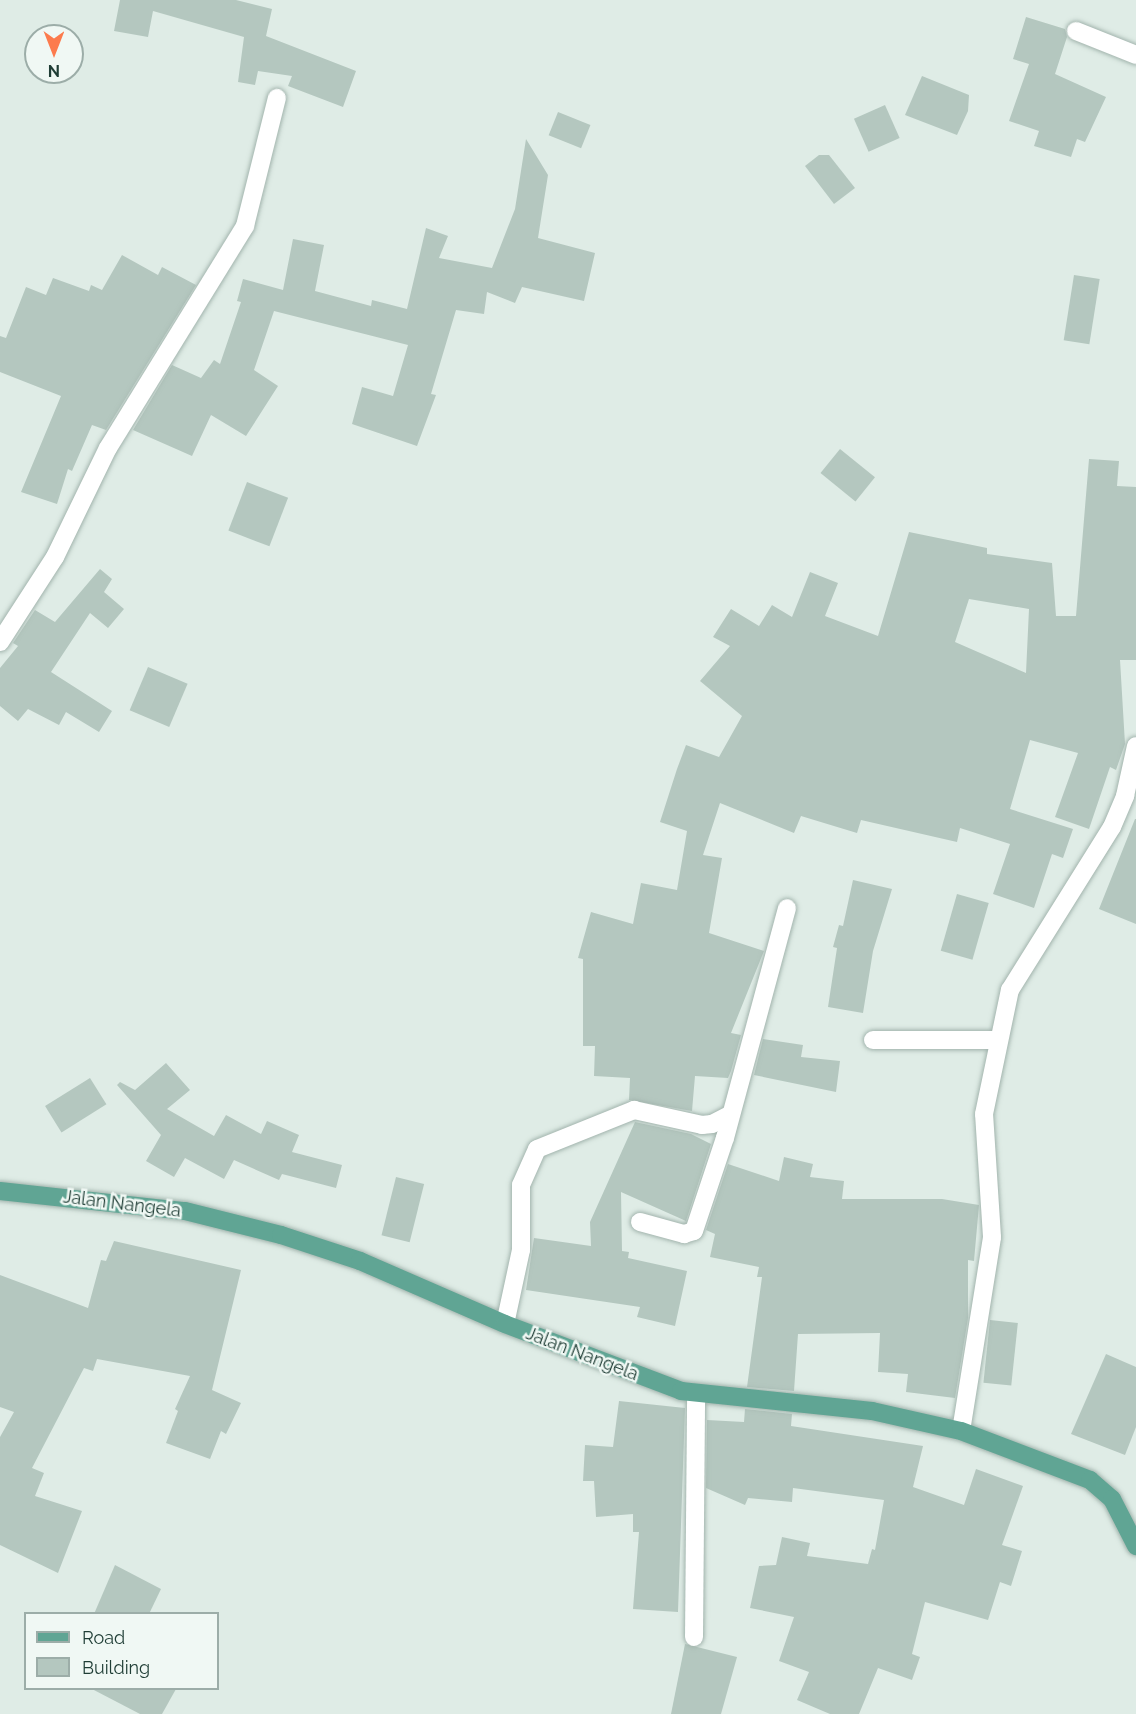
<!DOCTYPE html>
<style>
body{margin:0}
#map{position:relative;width:1136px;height:1714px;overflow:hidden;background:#dfece6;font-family:Raleway,sans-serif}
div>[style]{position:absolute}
.building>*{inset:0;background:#b4c7bf;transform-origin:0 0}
.roads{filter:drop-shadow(0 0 2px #a2b4ad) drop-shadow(0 0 2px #a2b4ad)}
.minor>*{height:18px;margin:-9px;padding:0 9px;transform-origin:9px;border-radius:9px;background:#fff}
.primary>*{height:18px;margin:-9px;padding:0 9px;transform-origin:9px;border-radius:9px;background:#60a594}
span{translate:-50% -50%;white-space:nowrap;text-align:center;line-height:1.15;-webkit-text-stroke:5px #f0f8f4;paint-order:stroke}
.street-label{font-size:18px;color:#1f3d35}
.legend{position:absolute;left:24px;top:1612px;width:195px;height:78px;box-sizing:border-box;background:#f0f8f4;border:2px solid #9cada8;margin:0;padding:8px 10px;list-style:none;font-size:18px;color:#1f3d35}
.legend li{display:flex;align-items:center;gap:12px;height:30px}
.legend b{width:30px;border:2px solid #9cada8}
.north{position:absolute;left:24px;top:24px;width:60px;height:60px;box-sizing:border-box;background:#f0f8f4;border:2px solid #9cada8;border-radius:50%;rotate:180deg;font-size:16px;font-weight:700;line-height:24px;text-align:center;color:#1f3d35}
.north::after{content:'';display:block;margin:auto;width:21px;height:27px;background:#fc7b4d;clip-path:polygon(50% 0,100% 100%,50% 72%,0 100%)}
</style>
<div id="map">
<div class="building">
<i style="clip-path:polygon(120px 0,236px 0,272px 9px,266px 36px,356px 71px,343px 107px,288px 86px,292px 76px,258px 71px,255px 85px,238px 82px,244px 37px,153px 11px,148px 37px,114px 31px)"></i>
<i style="clip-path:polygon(1026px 17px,1065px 29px,1067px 37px,1055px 74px,1106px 97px,1085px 142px,1077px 139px,1071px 157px,1034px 146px,1039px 131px,1009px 121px,1029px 64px,1013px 59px)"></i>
<i style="clip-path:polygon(922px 76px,969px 95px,968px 111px,957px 135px,905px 115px)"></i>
<i style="left:885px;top:105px;width:36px;height:34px;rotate:66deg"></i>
<i style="left:558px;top:112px;width:35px;height:25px;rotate:22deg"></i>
<i style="clip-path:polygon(526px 139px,548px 175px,538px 238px,595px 253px,584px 301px,522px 287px,515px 303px,487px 292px,484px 314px,456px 310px,431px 394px,436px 395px,417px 446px,352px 424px,362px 387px,393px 396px,408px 345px,274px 311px,254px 370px,278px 386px,246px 436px,211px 415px,192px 456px,133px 430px,172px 365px,201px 378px,214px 360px,220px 364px,241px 302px,237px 301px,243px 279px,283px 290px,293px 239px,324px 245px,315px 291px,371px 306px,372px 300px,407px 309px,426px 228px,448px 236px,439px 258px,492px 268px,515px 209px)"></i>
<i style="clip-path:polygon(819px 155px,829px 155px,855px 188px,834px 204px,805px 166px)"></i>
<i style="clip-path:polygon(122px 255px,158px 275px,162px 267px,196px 285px,106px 430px,92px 425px,72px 471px,68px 469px,57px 504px,21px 492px,61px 396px,0 372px,0 336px,6px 338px,26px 287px,46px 295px,53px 278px,89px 291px,91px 285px,102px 290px)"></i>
<i style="left:1074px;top:275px;width:26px;height:66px;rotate:9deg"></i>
<i style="left:840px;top:449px;width:45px;height:31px;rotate:39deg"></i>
<i style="clip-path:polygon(evenodd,1089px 459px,1119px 461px,1117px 486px,1136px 487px,1136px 660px,1120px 660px,1125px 744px,1116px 770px,1110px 767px,1089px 829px,1055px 817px,1078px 753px,1030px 740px,1010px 809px,1073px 829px,1063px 858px,1052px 854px,1034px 908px,993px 894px,1010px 844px,960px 828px,957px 842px,861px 820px,857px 833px,801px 816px,794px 833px,720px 803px,703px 855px,722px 858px,709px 933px,764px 951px,731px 1033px,741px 1035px,731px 1071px,728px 1078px,695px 1076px,692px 1111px,629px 1100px,630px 1078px,594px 1076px,595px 1046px,583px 1046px,583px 959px,578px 958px,591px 912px,633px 924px,641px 883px,677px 890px,687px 831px,660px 822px,677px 769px,686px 745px,719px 757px,742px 716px,700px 681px,730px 646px,713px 637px,731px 609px,759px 626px,772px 605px,792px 617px,810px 572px,838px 583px,825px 616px,878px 636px,909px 532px,987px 548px,987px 554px,1052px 563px,1056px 616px,1076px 616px,1089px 459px,969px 599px,1029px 609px,1026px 673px,955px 642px,969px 599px)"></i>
<i style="left:247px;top:482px;width:44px;height:52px;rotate:21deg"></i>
<i style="clip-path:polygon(100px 569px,112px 579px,104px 592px,124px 609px,108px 628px,90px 613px,51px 672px,112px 711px,99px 732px,66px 712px,59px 725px,28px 709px,18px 721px,0 706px,0 668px,18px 646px,13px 643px,35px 610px,55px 622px)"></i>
<i style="left:148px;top:667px;width:43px;height:47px;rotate:23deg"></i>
<i style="clip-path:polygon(1135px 819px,1136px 819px,1136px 924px,1099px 909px)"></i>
<i style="clip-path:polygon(853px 880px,892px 889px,873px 951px,863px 1013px,828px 1007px,837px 948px,833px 947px,839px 925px,843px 926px)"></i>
<i style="left:957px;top:894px;width:33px;height:59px;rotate:16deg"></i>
<i style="clip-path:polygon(763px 1039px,803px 1045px,801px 1057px,840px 1061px,836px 1092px,754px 1075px)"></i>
<i style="clip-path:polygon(166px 1063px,190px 1090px,167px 1109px,214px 1136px,226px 1115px,261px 1134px,267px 1121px,299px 1135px,292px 1152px,342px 1165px,336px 1188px,282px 1174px,279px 1180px,234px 1160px,224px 1179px,185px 1158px,174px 1177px,146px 1161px,161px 1135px,117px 1085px,120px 1082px,135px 1090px)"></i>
<i style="left:90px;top:1078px;width:31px;height:53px;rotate:58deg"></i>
<i style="clip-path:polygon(635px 1122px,691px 1134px,711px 1144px,686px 1221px,621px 1192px,622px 1251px,629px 1252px,628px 1258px,687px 1271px,675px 1326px,637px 1317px,640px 1307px,526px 1290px,534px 1238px,591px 1246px,590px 1222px)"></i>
<i style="clip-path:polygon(784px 1157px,813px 1164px,810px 1177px,844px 1181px,842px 1199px,942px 1199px,979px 1205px,974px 1261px,968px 1260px,968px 1318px,955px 1398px,906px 1392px,908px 1374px,878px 1372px,880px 1333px,798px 1334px,794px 1391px,747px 1387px,762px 1277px,757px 1277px,759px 1267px,710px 1257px,715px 1234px,706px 1230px,728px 1164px,779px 1181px)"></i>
<i style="left:396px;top:1177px;width:29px;height:60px;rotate:14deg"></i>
<i style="clip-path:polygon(114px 1241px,241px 1270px,212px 1390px,241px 1403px,226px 1434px,221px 1431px,210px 1459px,166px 1443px,178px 1411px,175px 1409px,190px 1376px,97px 1359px,93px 1371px,84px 1368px,32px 1468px,44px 1473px,35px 1496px,82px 1511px,58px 1573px,0 1545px,0 1437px,14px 1412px,0 1407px,0 1275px,88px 1308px,101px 1260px,106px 1261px)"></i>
<i style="left:990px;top:1320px;width:28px;height:63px;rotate:6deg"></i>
<i style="clip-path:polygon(1106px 1354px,1136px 1367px,1136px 1427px,1125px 1455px,1071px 1434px)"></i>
<i style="clip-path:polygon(619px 1401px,685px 1408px,678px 1612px,633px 1609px,639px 1532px,633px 1532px,633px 1514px,596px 1517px,594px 1481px,583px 1481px,585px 1445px,613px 1447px)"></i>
<i style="clip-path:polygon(745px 1409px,792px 1414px,791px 1426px,923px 1446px,913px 1487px,964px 1505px,976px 1469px,1023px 1486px,1002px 1545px,1022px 1551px,1011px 1586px,1000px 1582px,988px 1620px,925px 1602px,912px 1654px,920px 1657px,912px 1680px,878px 1668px,859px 1714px,830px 1714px,797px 1700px,809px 1672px,779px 1661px,794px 1617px,750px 1608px,759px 1566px,776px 1565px,782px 1537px,810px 1543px,807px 1556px,868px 1564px,872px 1549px,875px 1550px,884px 1500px,793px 1488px,792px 1502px,748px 1498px,745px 1505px,706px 1488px,707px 1420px,744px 1422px)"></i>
<i style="clip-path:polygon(115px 1565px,161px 1589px,149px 1614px,94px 1614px)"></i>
<i style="clip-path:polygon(685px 1644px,737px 1657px,721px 1714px,671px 1714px)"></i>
<i style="clip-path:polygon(92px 1689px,176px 1689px,162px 1714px,140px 1714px)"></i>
</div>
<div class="roads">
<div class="minor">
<i style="left:1076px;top:31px;width:65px;rotate:21.8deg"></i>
<i style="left:0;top:642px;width:101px;rotate:-57.1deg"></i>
<i style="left:55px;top:557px;width:121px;rotate:-64.1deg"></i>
<i style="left:108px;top:448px;width:261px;rotate:-58.3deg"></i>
<i style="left:245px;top:226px;width:132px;rotate:-76deg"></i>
<i style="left:873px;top:1040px;width:125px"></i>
<i style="left:640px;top:1222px;width:46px;rotate:15.3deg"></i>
<i style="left:684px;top:1234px;width:10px;rotate:-17deg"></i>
<i style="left:694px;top:1231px;width:98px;rotate:-71.6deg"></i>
<i style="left:725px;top:1138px;width:238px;rotate:-74.9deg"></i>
<i style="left:505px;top:1324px;width:76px;rotate:-77.8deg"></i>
<i style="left:521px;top:1250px;width:65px;rotate:-90deg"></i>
<i style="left:521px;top:1185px;width:39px;rotate:-66deg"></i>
<i style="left:537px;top:1149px;width:105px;rotate:-21.9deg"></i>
<i style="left:634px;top:1110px;width:70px;rotate:12.4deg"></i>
<i style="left:702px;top:1125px;width:10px;rotate:-6deg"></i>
<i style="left:712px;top:1124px;width:18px;rotate:-27deg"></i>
<i style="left:961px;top:1431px;width:196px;rotate:-80.9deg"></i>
<i style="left:992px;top:1237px;width:123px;rotate:-93.7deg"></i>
<i style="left:984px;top:1114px;width:127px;rotate:-78.2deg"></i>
<i style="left:1010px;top:990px;width:192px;rotate:-58deg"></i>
<i style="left:1112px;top:827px;width:34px;rotate:-67deg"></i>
<i style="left:1125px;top:796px;width:51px;rotate:-77.6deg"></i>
<i style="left:694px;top:1637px;width:243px;rotate:-89.5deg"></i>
</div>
<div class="primary">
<i style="left:0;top:1191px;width:186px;rotate:6.2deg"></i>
<i style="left:185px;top:1211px;width:99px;rotate:14deg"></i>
<i style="left:281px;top:1235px;width:83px;rotate:18.2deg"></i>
<i style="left:360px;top:1261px;width:158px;rotate:23.5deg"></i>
<i style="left:505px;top:1324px;width:188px;rotate:20.8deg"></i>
<i style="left:681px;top:1391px;width:192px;rotate:6deg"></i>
<i style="left:872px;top:1411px;width:91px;rotate:12.7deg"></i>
<i style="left:961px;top:1431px;width:138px;rotate:20.8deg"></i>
<i style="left:1090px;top:1480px;width:29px;rotate:41deg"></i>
<i style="left:1112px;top:1499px;width:53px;rotate:62.9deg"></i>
</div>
</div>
<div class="street-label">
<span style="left:122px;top:1204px;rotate:7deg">Jalan Nangela</span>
<span style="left:582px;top:1354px;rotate:21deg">Jalan Nangela</span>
</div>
<ul class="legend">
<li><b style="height:8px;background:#60a594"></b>Road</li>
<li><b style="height:16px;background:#b4c7bf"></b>Building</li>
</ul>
<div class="north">N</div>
</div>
